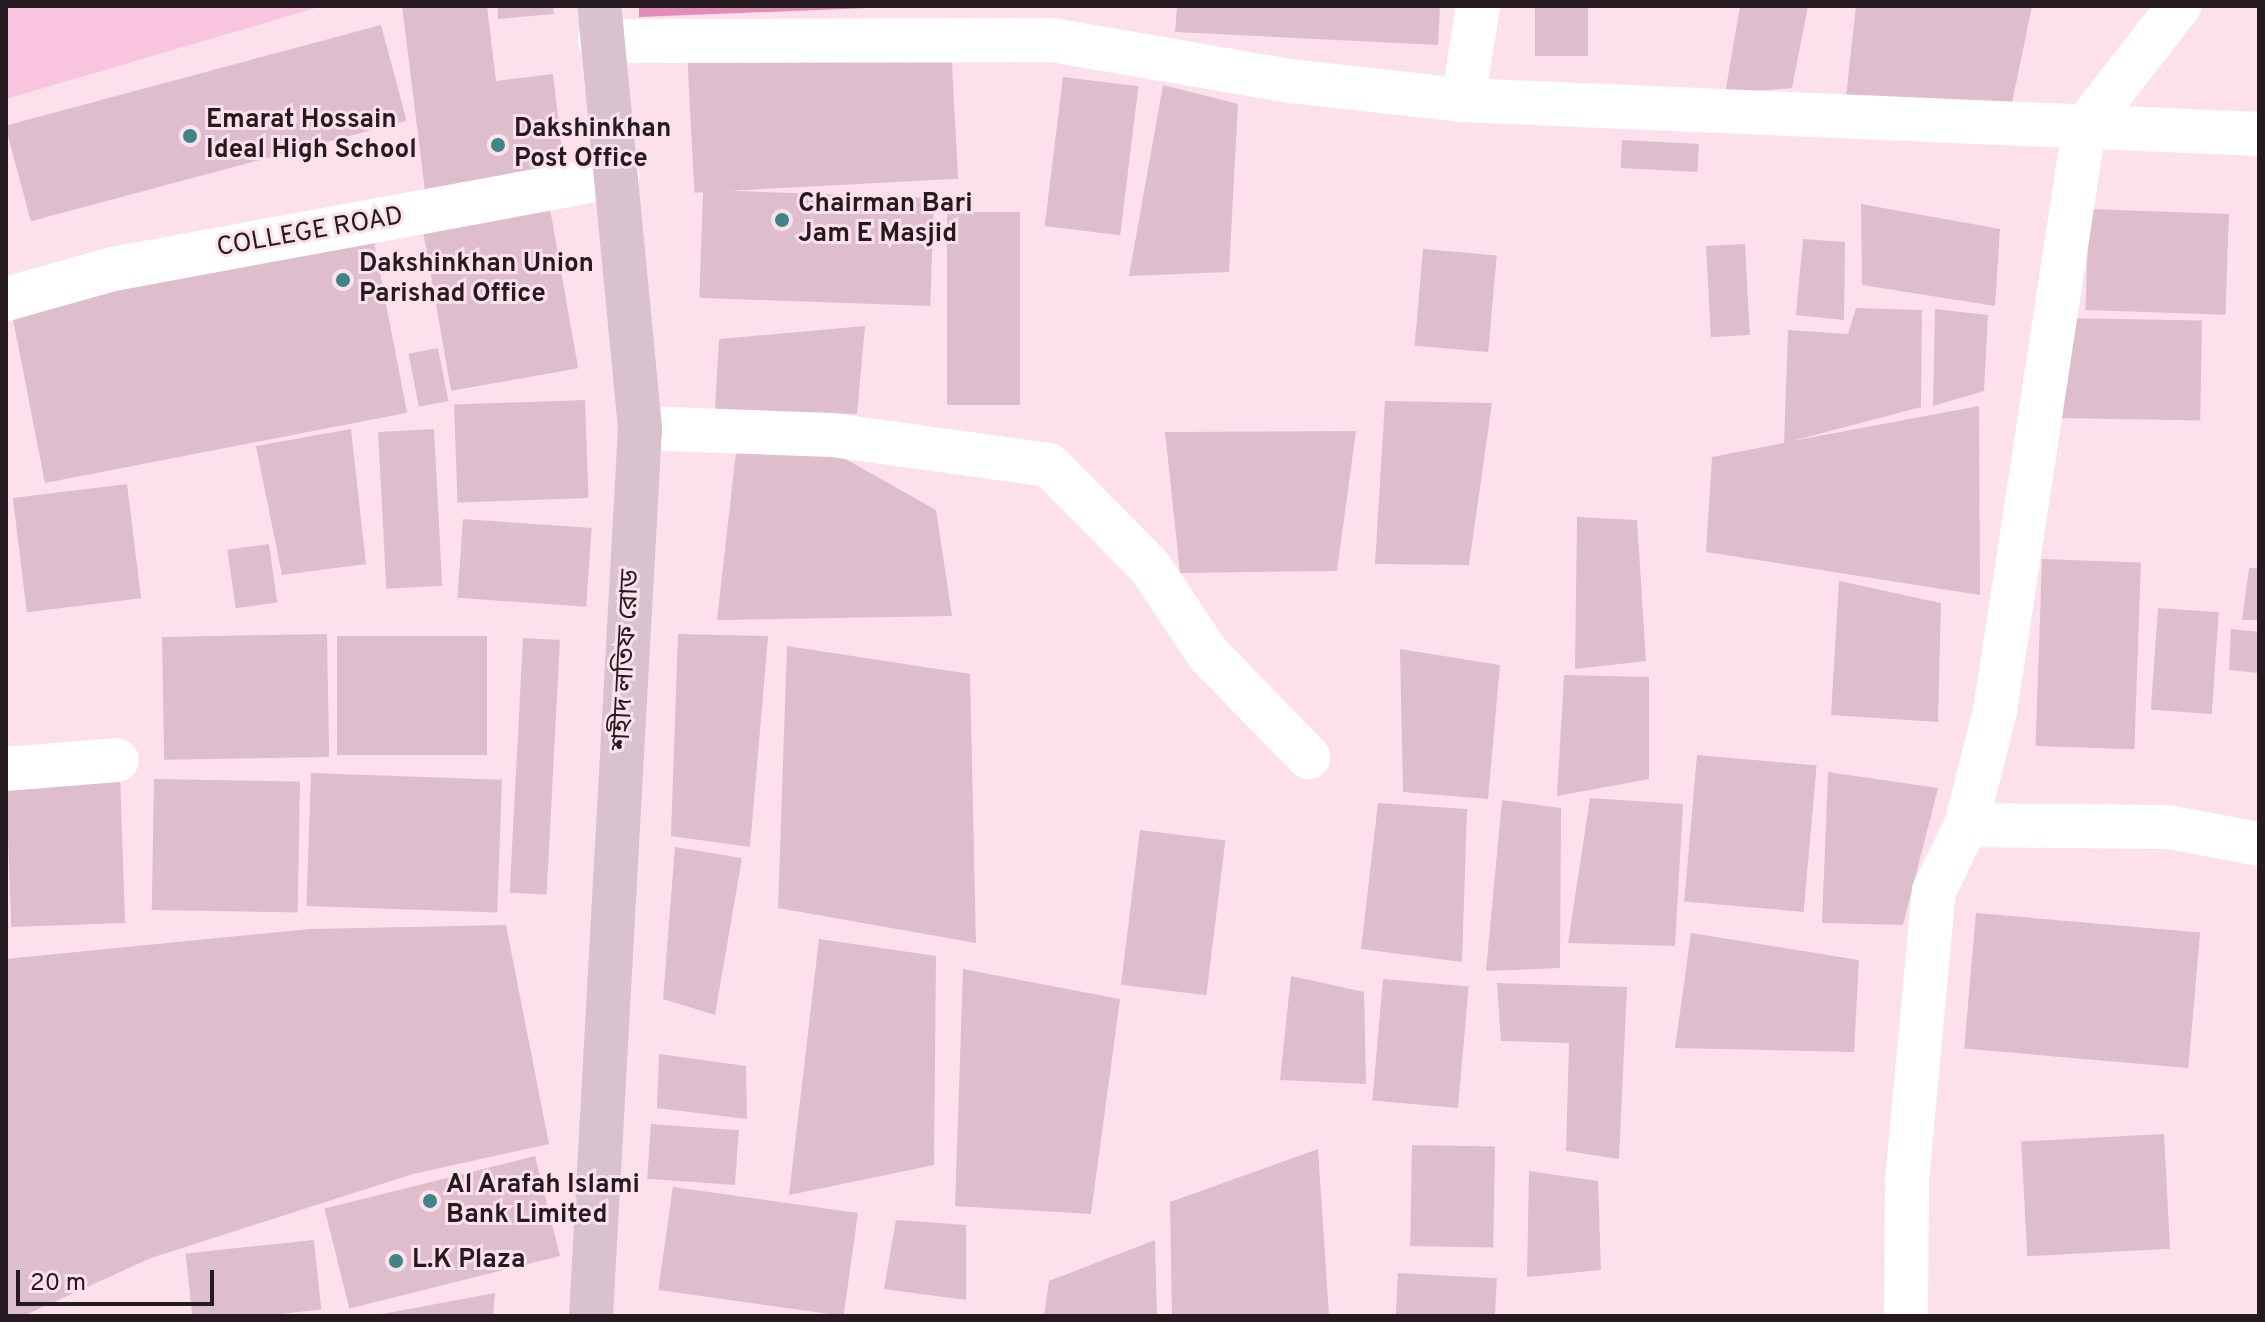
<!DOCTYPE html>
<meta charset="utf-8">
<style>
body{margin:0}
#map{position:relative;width:2265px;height:1322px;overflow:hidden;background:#fce1ed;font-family:Overpass,"Noto Sans Bengali",sans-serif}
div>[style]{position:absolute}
.green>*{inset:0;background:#f9c4de}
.water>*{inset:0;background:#e28db9}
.building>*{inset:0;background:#debdcd;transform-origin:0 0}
.street>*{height:44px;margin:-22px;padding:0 22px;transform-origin:22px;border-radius:22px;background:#fff}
.secondary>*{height:44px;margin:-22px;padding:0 22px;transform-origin:22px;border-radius:22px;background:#d9c1cd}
.dots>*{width:22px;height:22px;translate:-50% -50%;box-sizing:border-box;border:4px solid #fce1ed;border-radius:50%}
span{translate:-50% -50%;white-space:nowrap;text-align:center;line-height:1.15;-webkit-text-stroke:6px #fce1ed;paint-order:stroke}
.poi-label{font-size:26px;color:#251a1f;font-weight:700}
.left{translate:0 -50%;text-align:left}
.street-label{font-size:26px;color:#251a1f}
.frame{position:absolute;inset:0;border:8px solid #251a1f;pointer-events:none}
.scale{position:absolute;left:16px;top:1270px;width:198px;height:36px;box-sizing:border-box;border:4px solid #251a1f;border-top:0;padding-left:10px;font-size:24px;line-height:28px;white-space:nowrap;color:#251a1f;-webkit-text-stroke:6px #fce1ed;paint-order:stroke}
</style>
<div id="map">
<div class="green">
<i style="clip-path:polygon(6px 6px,322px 6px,6px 99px)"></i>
</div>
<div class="water">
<i style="clip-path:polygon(639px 6px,918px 6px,639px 17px)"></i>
</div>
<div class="building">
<i style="clip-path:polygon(402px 6px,487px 6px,496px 81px,553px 74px,565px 174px,425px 191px)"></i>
<i style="clip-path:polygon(498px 6px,553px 6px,554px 14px,498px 19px)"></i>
<i style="clip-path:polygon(1177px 6px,1440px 6px,1438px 45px,1175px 32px)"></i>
<i style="left:1535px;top:6px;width:53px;height:50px"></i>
<i style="clip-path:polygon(1740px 6px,1808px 6px,1792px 88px,1725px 94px)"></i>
<i style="clip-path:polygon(1856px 6px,2032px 6px,2012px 103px,1845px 105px)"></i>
<i style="left:381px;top:25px;width:99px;height:389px;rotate:75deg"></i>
<i style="left:951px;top:44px;width:135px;height:264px;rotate:87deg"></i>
<i style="left:1063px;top:77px;width:76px;height:150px;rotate:7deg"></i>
<i style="clip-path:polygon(1163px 85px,1238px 104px,1229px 272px,1129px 276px)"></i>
<i style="left:1622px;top:140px;width:77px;height:28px;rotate:3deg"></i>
<i style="left:548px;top:197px;width:174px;height:129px;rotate:80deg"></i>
<i style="left:934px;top:198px;width:108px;height:231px;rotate:92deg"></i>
<i style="clip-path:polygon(1861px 204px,2000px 229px,1995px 306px,1862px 285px)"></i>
<i style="left:2089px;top:209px;width:140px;height:101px;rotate:2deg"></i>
<i style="left:947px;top:212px;width:73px;height:193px"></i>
<i style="left:373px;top:237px;width:179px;height:369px;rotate:79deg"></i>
<i style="clip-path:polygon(1803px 239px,1845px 242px,1844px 320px,1796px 315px)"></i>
<i style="left:1745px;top:244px;width:91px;height:39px;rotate:87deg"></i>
<i style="left:1423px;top:249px;width:74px;height:97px;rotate:5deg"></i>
<i style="clip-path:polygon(1856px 308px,1922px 310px,1921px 407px,1792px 441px,1979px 406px,1980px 595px,1706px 552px,1712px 457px,1784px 443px,1788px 330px,1848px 334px)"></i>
<i style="clip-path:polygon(1935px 309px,1988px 315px,1984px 391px,1933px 406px)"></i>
<i style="left:2062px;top:318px;width:140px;height:100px;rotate:1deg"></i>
<i style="clip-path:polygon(865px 326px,857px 414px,715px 410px,719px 339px)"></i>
<i style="left:438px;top:348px;width:54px;height:30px;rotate:79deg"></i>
<i style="left:585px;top:400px;width:98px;height:131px;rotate:88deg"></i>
<i style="clip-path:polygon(1385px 401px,1492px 403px,1469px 565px,1375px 564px)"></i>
<i style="clip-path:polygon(351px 429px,366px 564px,282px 575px,256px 446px)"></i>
<i style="left:434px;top:429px;width:157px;height:56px;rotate:87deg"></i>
<i style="clip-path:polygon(1356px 431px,1337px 571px,1180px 573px,1165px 432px)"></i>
<i style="clip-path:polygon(736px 452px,840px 456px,936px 510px,952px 616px,717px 620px)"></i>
<i style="left:127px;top:484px;width:115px;height:115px;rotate:83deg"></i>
<i style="clip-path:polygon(1577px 517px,1637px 520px,1646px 661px,1575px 669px)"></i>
<i style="left:463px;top:519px;width:129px;height:79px;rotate:4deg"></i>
<i style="left:269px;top:544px;width:59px;height:42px;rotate:82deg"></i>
<i style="left:2042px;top:559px;width:99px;height:187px;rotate:2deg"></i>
<i style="clip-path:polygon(2249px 568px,2259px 568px,2259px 620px,2242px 620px)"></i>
<i style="clip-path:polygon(1839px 581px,1941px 603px,1938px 722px,1831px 715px)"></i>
<i style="left:2158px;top:608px;width:61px;height:102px;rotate:4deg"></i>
<i style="clip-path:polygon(2231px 629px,2259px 632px,2259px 673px,2229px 670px)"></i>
<i style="left:327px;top:634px;width:123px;height:165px;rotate:89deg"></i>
<i style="clip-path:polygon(678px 634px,768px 636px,750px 847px,671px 836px)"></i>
<i style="left:337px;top:636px;width:150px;height:119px"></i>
<i style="left:523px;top:638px;width:37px;height:255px;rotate:3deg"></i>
<i style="clip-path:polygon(787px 646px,970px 674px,976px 943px,778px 908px)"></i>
<i style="clip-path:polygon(1400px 649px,1500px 665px,1488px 799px,1403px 792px)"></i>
<i style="clip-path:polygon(1564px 675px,1649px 677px,1649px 779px,1557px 796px)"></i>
<i style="left:1697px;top:755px;width:120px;height:147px;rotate:5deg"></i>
<i style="clip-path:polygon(1828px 772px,1938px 788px,1903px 925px,1822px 923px)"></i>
<i style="left:311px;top:773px;width:191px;height:133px;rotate:2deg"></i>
<i style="left:120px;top:775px;width:148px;height:114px;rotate:88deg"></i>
<i style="left:154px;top:779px;width:146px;height:131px;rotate:1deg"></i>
<i style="clip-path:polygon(1590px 798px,1683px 804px,1675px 946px,1568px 943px)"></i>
<i style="clip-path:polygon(1502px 800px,1561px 808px,1560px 968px,1486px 971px)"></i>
<i style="clip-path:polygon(1378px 803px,1467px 809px,1462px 962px,1361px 949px)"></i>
<i style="left:1140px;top:830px;width:86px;height:156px;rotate:7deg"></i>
<i style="clip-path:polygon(675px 847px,742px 858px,715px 1015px,663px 999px)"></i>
<i style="left:1976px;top:913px;width:225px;height:136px;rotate:5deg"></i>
<i style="clip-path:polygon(506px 925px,549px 1144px,413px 1174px,151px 1258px,23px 1316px,6px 1316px,6px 959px,310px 929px)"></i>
<i style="clip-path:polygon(1691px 933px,1859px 960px,1854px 1052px,1675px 1048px)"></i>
<i style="clip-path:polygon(819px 939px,936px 956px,934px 1165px,789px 1195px)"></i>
<i style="clip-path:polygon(963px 969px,1120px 999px,1091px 1214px,955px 1206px)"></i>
<i style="clip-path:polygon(1291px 976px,1364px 992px,1366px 1084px,1280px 1080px)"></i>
<i style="left:1383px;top:979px;width:86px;height:122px;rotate:5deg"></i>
<i style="clip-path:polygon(1497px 983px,1627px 987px,1619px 1159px,1566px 1151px,1569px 1043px,1501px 1041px)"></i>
<i style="clip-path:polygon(659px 1054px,746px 1066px,747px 1119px,657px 1108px)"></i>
<i style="left:651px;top:1124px;width:88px;height:55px;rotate:4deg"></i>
<i style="left:2164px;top:1134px;width:115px;height:143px;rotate:87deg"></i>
<i style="left:1412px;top:1145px;width:83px;height:101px;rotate:1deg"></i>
<i style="clip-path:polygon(1318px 1149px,1329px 1316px,1172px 1316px,1170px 1202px)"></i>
<i style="left:535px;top:1156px;width:103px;height:217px;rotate:76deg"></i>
<i style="clip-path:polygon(1529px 1171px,1598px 1181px,1601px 1270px,1527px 1277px)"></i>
<i style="left:858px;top:1213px;width:104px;height:187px;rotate:98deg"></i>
<i style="clip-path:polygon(896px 1220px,966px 1225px,966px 1300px,884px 1289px)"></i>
<i style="left:314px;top:1240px;width:70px;height:129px;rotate:84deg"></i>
<i style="clip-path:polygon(1155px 1240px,1157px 1316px,1044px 1316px,1049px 1281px)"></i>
<i style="left:1398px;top:1273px;width:99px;height:43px;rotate:3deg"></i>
<i style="clip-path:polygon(495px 1293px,493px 1316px,382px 1316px,382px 1314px)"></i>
</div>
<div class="street">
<i style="left:600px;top:41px;width:452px;rotate:-0.1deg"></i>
<i style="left:1052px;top:40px;width:242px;rotate:9.8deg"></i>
<i style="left:1290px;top:81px;width:174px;rotate:6.3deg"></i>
<i style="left:1463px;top:100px;width:95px;rotate:-80.9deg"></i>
<i style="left:1463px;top:100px;width:797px;rotate:2.45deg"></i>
<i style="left:6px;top:299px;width:111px;rotate:-15.7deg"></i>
<i style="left:113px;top:269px;width:513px;rotate:-10.45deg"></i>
<i style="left:640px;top:428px;width:192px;rotate:2.1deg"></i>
<i style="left:832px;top:435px;width:219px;rotate:7.9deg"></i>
<i style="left:1049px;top:465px;width:144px;rotate:45.3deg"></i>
<i style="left:1150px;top:567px;width:105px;rotate:56.3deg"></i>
<i style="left:1208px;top:654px;width:144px;rotate:45.8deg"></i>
<i style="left:6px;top:769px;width:111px;rotate:-4.6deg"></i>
<i style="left:1966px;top:825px;width:202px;rotate:0.6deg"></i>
<i style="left:2168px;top:827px;width:93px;rotate:10.6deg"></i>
<i style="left:1906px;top:1316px;width:136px;rotate:-89.6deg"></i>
<i style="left:1907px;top:1180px;width:290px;rotate:-84.7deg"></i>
<i style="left:1934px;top:891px;width:73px;rotate:-64.1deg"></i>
<i style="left:1966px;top:825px;width:118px;rotate:-75.7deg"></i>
<i style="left:1995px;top:711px;width:590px;rotate:-81.32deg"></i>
<i style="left:2084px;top:128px;width:155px;rotate:-52.1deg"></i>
</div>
<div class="secondary">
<i style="left:591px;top:1316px;width:889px;rotate:-86.84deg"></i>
<i style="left:640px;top:428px;width:424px;rotate:-95.5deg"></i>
</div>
<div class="dots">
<i style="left:190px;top:136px;background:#3d8587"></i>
<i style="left:498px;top:145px;background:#3d8587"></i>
<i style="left:782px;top:220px;background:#3d8587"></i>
<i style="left:343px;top:280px;background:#3d8587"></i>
<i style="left:430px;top:1201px;background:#3d8587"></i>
<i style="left:396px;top:1261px;background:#3d8587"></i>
</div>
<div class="poi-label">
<span class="left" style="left:206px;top:136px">Emarat Hossain<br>Ideal High School</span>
<span class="left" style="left:514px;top:145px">Dakshinkhan<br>Post Office</span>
<span class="left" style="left:798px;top:220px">Chairman Bari<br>Jam E Masjid</span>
<span class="left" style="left:359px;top:280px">Dakshinkhan Union<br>Parishad Office</span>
<span class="left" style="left:446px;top:1201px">Al Arafah Islami<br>Bank Limited</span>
<span class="left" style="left:412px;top:1261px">L.K Plaza</span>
</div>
<div class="street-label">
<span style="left:310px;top:233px;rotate:-10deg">COLLEGE ROAD</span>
<span style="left:627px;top:660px;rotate:-87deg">শহীদ লতিফ রোড</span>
</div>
<div class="frame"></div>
<div class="scale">20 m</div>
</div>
